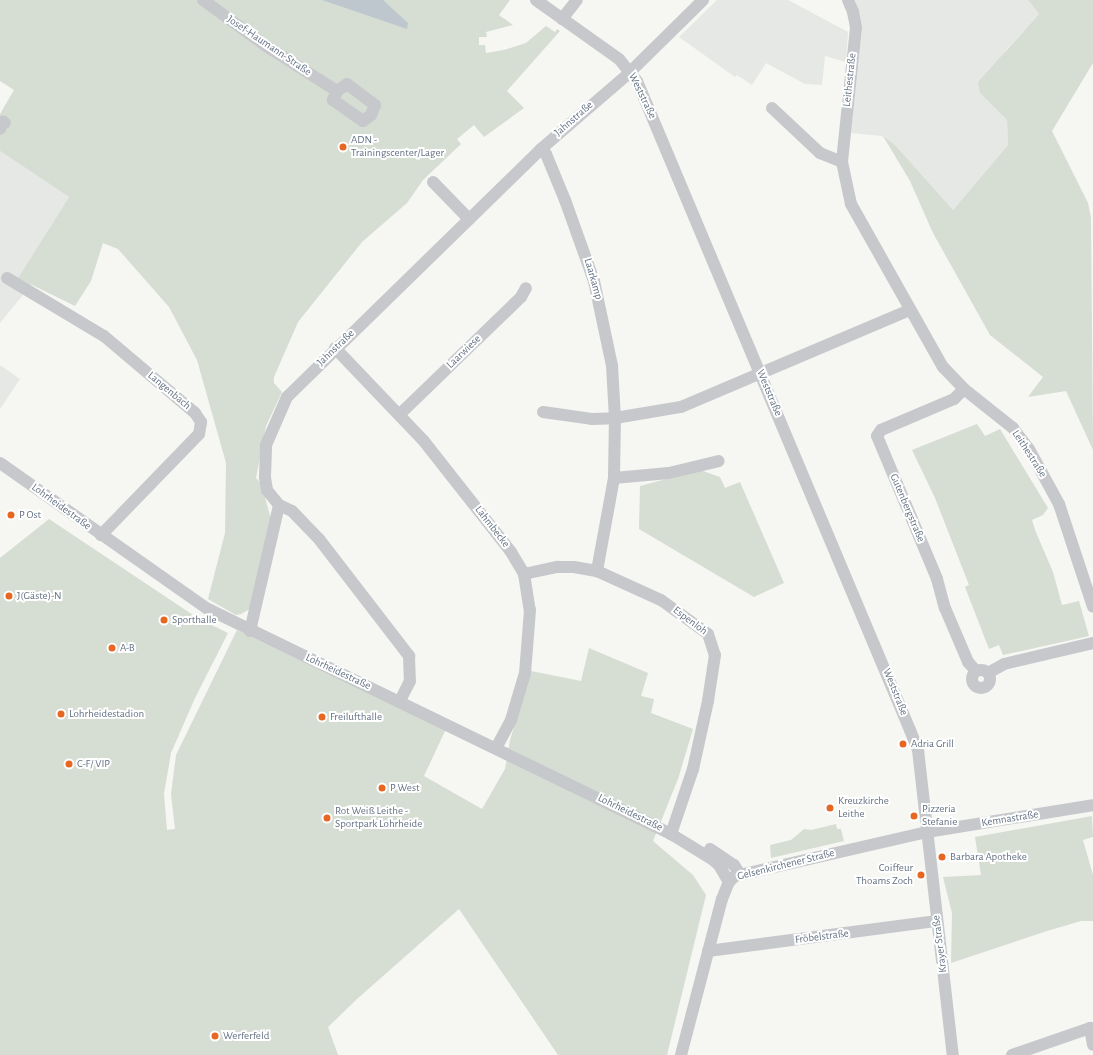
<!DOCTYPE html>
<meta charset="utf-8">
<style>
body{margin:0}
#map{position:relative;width:1093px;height:1055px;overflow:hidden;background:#f6f6f2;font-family:"Alegreya Sans",sans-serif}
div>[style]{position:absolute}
.built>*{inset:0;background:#e6e8e6}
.green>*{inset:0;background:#d6ddd3}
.water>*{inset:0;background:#bfc7ce}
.minor>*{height:12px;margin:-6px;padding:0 6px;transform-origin:6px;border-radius:6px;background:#c6c8cc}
.minor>.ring{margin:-6px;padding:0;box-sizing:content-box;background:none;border:12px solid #c6c8cc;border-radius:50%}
.dots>*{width:11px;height:11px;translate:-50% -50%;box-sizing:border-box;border:2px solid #fff;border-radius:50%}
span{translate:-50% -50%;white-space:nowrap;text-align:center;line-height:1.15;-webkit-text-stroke:4px #fff;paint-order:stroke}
.street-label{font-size:11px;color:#647284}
.poi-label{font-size:11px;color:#647284}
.left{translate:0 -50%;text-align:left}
.right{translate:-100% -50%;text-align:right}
</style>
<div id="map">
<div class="built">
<i style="clip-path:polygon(717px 0,788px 0,848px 32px,846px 62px,825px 56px,822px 85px,805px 84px,766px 63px,752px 85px,737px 75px,735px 77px,679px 37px)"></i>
<i style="clip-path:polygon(855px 0,1028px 0,1039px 14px,1006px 50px,980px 93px,1007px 120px,1008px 145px,953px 210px,896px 146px,882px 136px,851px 133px,862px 30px)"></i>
<i style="clip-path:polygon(0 151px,69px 197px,18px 278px,32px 284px,0 323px)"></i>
<i style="clip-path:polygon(0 365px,20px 379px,0 409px)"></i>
</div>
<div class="green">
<i style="clip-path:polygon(0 0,510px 0,499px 15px,513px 25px,486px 32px,487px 37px,479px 37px,479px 45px,485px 45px,486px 53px,504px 50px,526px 43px,546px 26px,555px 32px,557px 29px,560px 31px,507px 91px,524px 108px,484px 137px,474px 125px,457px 139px,461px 144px,423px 180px,407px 203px,362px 242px,298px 322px,274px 377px,274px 383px,282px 392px,266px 426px,256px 478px,261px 483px,271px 519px,250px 609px,241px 614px,236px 615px,208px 599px,225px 533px,226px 463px,197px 360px,169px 307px,118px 249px,103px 243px,91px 281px,75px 306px,18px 278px,69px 197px,0 151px,0 114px,14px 90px,0 81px)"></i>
<i style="clip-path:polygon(1028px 0,1093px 0,1093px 63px,1052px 131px,1088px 203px,1091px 218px,1093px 450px,1066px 391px,1028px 397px,1043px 377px,990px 335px,933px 233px,910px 181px,883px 136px,896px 146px,953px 210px,1008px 145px,1007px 120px,980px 93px,978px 82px,1039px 14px)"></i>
<i style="clip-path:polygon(977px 424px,985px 436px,1000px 429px,1048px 508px,1043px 515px,1032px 520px,1035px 530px,1053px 572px,1062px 605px,1079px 601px,1089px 636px,1003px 655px,999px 645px,989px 649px,965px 587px,969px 585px,935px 498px,912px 450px)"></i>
<i style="clip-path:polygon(700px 470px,720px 477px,725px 488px,740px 482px,784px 583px,754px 597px,639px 529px,640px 486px)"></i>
<i style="clip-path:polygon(49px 519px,199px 619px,228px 633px,195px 698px,171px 753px,164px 794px,167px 830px,175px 829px,171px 794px,176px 755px,237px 630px,446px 729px,424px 776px,482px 809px,505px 769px,510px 740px,531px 671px,581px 681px,589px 648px,648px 673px,641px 696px,654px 699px,651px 713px,693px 729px,678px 779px,653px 841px,693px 875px,706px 895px,667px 1055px,558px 1055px,459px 909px,357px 999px,328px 1027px,338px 1055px,0 1055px,0 558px)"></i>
<i style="clip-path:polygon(1092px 816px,1093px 837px,1083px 840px,1093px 875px,1093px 921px,1081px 921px,1047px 931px,951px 963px,952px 913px,943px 877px,981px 875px,975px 837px)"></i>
<i style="clip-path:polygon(836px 824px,837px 829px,841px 829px,844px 841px,771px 858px,770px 845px,791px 840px,804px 829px,811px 830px)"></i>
</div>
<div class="water">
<i style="clip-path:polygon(322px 0,383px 0,408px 23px,407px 29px)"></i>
</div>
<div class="minor">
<i style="left:203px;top:0;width:78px;rotate:36.1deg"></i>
<i style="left:266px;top:46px;width:84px;rotate:32.4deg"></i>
<i style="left:536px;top:0;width:102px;rotate:35.4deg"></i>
<i style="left:619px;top:59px;width:28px;rotate:51deg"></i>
<i style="left:637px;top:81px;width:704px;rotate:67.19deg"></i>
<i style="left:910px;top:730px;width:22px;rotate:68deg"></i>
<i style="left:918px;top:750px;width:307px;rotate:83.5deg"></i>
<i style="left:848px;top:0;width:13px;rotate:67deg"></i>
<i style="left:853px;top:12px;width:16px;rotate:79deg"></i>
<i style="left:856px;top:28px;width:135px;rotate:96deg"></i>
<i style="left:842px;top:162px;width:43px;rotate:77.9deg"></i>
<i style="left:851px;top:204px;width:187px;rotate:60.6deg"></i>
<i style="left:943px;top:367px;width:30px;rotate:46deg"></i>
<i style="left:964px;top:389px;width:63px;rotate:38.5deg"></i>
<i style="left:1013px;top:428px;width:26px;rotate:53deg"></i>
<i style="left:1029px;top:449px;width:63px;rotate:61.4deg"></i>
<i style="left:1059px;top:504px;width:108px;rotate:71.7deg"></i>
<i style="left:562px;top:19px;width:24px;rotate:-52deg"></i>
<i style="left:347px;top:84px;width:35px;rotate:37deg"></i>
<i style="left:375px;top:105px;width:11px;rotate:112deg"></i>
<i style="left:371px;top:115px;width:10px;rotate:143deg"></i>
<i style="left:363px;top:121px;width:37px;rotate:-145deg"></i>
<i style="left:333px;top:100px;width:10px;rotate:-66deg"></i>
<i style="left:337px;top:91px;width:12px;rotate:-35deg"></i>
<i style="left:772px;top:108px;width:66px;rotate:43.2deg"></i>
<i style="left:820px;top:153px;width:24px;rotate:22deg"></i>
<i style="left:0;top:129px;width:8px;rotate:-67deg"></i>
<i style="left:3px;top:122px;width:2px;rotate:27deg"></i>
<i style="left:541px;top:149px;width:7px;rotate:45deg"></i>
<i style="left:546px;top:154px;width:50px;rotate:67.6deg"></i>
<i style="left:565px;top:200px;width:86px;rotate:70.3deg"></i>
<i style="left:594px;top:281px;width:87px;rotate:78deg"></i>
<i style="left:612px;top:366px;width:52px;rotate:86.7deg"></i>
<i style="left:615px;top:418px;width:60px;rotate:91deg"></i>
<i style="left:614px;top:478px;width:95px;rotate:100.4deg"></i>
<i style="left:433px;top:182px;width:52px;rotate:45.8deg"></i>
<i style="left:7px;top:278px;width:113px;rotate:30.9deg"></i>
<i style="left:104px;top:336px;width:119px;rotate:40.2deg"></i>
<i style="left:195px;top:413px;width:11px;rotate:56deg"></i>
<i style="left:201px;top:422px;width:12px;rotate:99deg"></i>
<i style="left:199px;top:434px;width:141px;rotate:134.1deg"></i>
<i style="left:335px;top:348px;width:127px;rotate:46.3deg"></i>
<i style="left:423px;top:440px;width:142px;rotate:51.8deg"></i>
<i style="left:511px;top:552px;width:26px;rotate:59deg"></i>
<i style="left:524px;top:574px;width:36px;rotate:81deg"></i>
<i style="left:530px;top:610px;width:63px;rotate:94.5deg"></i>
<i style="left:525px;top:673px;width:49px;rotate:106.6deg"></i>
<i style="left:511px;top:720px;width:32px;rotate:118deg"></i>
<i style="left:964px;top:389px;width:14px;rotate:135deg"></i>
<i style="left:954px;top:399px;width:79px;rotate:157deg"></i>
<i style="left:881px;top:430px;width:7px;rotate:124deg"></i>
<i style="left:877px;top:436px;width:155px;rotate:67.2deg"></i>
<i style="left:937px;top:579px;width:30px;rotate:75deg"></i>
<i style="left:945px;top:608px;width:59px;rotate:66.9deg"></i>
<i style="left:968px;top:662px;width:12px;rotate:48deg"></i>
<i style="left:543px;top:412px;width:49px;rotate:8.1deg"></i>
<i style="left:592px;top:419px;width:23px;rotate:-2deg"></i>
<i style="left:615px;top:418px;width:67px;rotate:-9.5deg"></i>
<i style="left:681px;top:407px;width:249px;rotate:-23deg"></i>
<i style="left:400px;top:414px;width:168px;rotate:-44deg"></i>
<i style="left:521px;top:297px;width:10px;rotate:-61deg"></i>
<i style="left:0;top:463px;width:254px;rotate:35.1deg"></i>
<i style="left:208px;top:609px;width:515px;rotate:25.92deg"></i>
<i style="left:671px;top:834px;width:48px;rotate:31.4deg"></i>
<i style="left:712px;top:859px;width:9px;rotate:41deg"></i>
<i style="left:719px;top:865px;width:20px;rotate:60deg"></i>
<i style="left:614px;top:478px;width:55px;rotate:-5.2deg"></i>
<i style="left:669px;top:473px;width:51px;rotate:-13.5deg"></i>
<i style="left:279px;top:505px;width:14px;rotate:25deg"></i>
<i style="left:292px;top:511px;width:39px;rotate:46deg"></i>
<i style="left:319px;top:539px;width:148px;rotate:52.4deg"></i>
<i style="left:409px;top:656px;width:25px;rotate:88deg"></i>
<i style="left:410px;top:681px;width:22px;rotate:117deg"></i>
<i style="left:524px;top:574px;width:35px;rotate:-12deg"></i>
<i style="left:558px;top:567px;width:16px"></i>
<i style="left:574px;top:567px;width:23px;rotate:10deg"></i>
<i style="left:597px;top:571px;width:70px;rotate:24.4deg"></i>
<i style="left:661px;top:600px;width:58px;rotate:35.9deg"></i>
<i style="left:708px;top:634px;width:22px;rotate:72deg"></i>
<i style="left:715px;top:655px;width:47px;rotate:98.7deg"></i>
<i style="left:708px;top:701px;width:70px;rotate:102.4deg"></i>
<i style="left:693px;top:769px;width:69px;rotate:108.7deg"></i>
<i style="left:250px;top:631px;width:129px;rotate:-77deg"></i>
<i style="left:279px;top:505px;width:19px;rotate:-129deg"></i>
<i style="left:267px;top:490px;width:13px;rotate:-99deg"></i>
<i style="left:265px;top:477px;width:32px;rotate:-88deg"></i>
<i style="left:266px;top:445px;width:52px;rotate:-66.4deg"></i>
<i style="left:287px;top:397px;width:355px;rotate:-44.3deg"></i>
<i style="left:541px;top:149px;width:113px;rotate:-40.7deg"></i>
<i style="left:627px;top:75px;width:107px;rotate:-44.6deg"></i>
<i class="ring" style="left:972px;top:670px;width:6px;height:6px"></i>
<i style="left:988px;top:673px;width:18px;rotate:-29deg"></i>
<i style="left:1004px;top:664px;width:91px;rotate:-13.3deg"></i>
<i style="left:710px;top:849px;width:29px;rotate:34deg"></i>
<i style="left:734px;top:865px;width:11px;rotate:56deg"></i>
<i style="left:708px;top:951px;width:231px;rotate:-7.5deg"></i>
<i style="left:681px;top:1055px;width:161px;rotate:-75.3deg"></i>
<i style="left:722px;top:899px;width:18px;rotate:-68deg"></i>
<i style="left:729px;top:882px;width:8px;rotate:-45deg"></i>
<i style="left:735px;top:876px;width:197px;rotate:-12.9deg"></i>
<i style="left:927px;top:832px;width:168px;rotate:-9.2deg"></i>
<i style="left:1012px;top:1055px;width:83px;rotate:-19.1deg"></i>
<i style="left:1090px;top:1028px;width:17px;rotate:80deg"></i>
</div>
<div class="dots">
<i style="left:343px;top:147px;background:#e76722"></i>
<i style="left:11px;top:515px;background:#e76722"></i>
<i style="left:9px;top:596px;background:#e76722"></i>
<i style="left:164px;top:620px;background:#e76722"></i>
<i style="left:112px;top:648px;background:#e76722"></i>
<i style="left:61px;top:714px;background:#e76722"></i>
<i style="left:322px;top:717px;background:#e76722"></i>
<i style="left:903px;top:744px;background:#e76722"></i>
<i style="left:69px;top:764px;background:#e76722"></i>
<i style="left:382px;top:788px;background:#e76722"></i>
<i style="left:830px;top:808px;background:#e76722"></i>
<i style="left:914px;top:816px;background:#e76722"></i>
<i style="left:327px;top:818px;background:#e76722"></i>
<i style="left:942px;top:857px;background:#e76722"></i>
<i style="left:921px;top:875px;background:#e76722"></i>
<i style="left:215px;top:1036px;background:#e76722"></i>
</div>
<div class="street-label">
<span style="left:269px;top:46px;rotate:34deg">Josef-Haumann-Straße</span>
<span style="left:850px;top:80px;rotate:-84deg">Leithestraße</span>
<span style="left:642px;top:96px;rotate:64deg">Weststraße</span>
<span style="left:574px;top:119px;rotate:-41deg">Jahnstraße</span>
<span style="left:593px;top:279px;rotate:74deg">Laarkamp</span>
<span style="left:336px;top:348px;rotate:-44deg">Jahnstraße</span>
<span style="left:464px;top:352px;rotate:-44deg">Laarwiese</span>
<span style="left:169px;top:391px;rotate:40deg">Langenbach</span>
<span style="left:769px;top:393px;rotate:67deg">Weststraße</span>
<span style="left:1029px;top:454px;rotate:57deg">Leithestraße</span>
<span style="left:61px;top:507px;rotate:36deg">Lohrheidestraße</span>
<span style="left:907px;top:508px;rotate:67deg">Gutenbergstraße</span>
<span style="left:492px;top:527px;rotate:52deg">Lahmbecke</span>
<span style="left:690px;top:621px;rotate:37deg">Espenloh</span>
<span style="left:338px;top:672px;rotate:25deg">Lohrheidestraße</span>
<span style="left:895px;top:692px;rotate:68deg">Weststraße</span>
<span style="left:630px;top:813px;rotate:26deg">Lohrheidestraße</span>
<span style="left:1010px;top:819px;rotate:-9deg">Kemnastraße</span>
<span style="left:786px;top:865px;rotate:-14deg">Gelsenkirchener Straße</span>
<span style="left:822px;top:937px;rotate:-7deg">Fröbelstraße</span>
<span style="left:940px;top:944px;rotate:-97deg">Krayer Straße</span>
</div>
<div class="poi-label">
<span class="left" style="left:351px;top:147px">ADN -<br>Trainingscenter/Lager</span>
<span class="left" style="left:19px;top:515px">P Ost</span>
<span class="left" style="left:17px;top:596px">J(Gäste)-N</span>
<span class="left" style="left:172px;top:620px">Sporthalle</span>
<span class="left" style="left:120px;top:648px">A-B</span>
<span class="left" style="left:69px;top:714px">Lohrheidestadion</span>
<span class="left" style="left:330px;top:717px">Freilufthalle</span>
<span class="left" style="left:911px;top:744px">Adria Grill</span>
<span class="left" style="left:77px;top:764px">C-F/ VIP</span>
<span class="left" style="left:390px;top:788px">P West</span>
<span class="left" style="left:838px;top:808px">Kreuzkirche<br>Leithe</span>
<span class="left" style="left:922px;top:816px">Pizzeria<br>Stefanie</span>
<span class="left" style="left:335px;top:818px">Rot Weiß Leithe -<br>Sportpark Lohrheide</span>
<span class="left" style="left:950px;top:857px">Barbara Apotheke</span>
<span class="right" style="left:913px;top:875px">Coiffeur<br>Thoams Zoch</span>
<span class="left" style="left:223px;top:1036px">Werferfeld</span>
</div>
</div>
